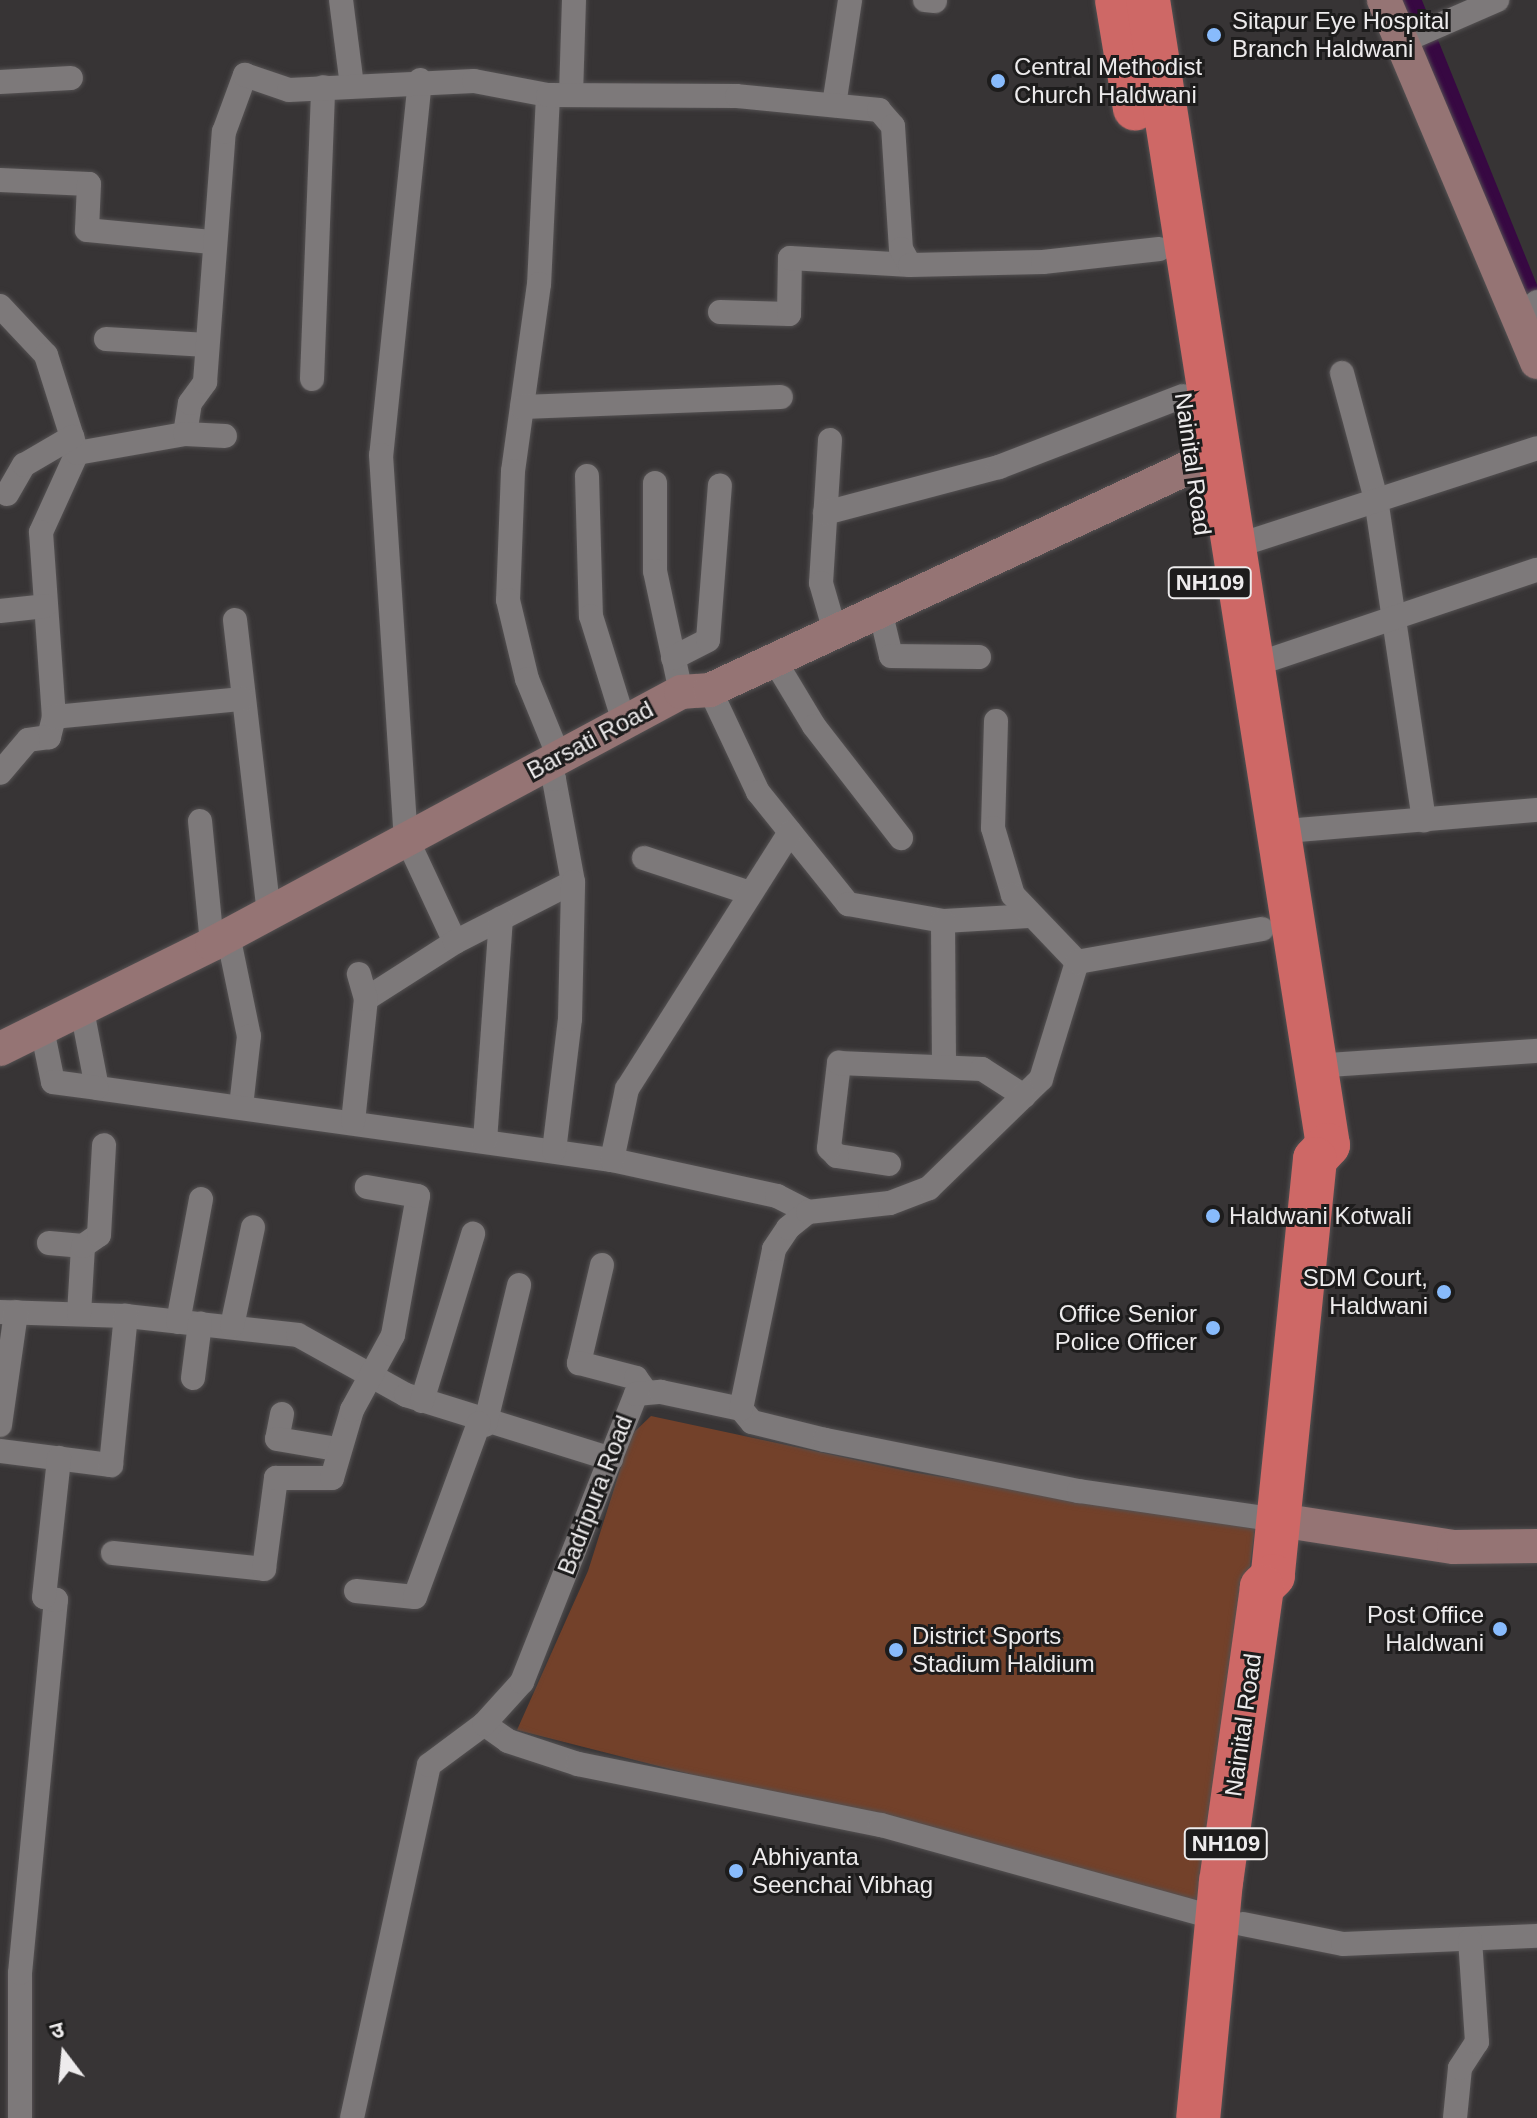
<!DOCTYPE html>
<meta charset="utf-8">
<style>
body{margin:0}
#map{position:relative;width:1537px;height:2118px;overflow:hidden;background:#373435;font-family:Helvetica,"Noto Sans Devanagari",sans-serif}
div>[style]{position:absolute}
.green>*{inset:0;background:#73412a}
.canal>*{height:22px;margin:-11px;padding:0 11px;transform-origin:11px;border-radius:11px;background:#370842}
.roads{filter:drop-shadow(0 0 2px #545152) drop-shadow(0 0 2px #545152)}
.street>*{height:24px;margin:-12px;padding:0 12px;transform-origin:12px;border-radius:12px;background:#7d797a}
.secondary>*{height:34px;margin:-17px;padding:0 17px;transform-origin:17px;border-radius:17px;background:#957474}
.highway>*{height:44px;margin:-22px;padding:0 22px;transform-origin:22px;border-radius:22px;background:#ce6866}
.dots>*{width:22px;height:22px;translate:-50% -50%;box-sizing:border-box;border:4px solid #1d1c1c;border-radius:50%}
span{translate:-50% -50%;white-space:nowrap;text-align:center;line-height:1.15;-webkit-text-stroke:6px #1d1c1c;paint-order:stroke}
.shield-label span{padding:2px 6px;background:#1d1c1c;border:2px solid;border-radius:6px;-webkit-text-stroke-width:0}
.shield-label{font-size:22px;color:#edebec;font-weight:700}
.poi-label{font-size:24px;color:#edebec}
.left{translate:0 -50%;text-align:left}
.right{translate:-100% -50%;text-align:right}
.street-label{font-size:24px;color:#edebec}
.north{position:absolute;left:24px;top:2014px;width:80px;height:80px;-webkit-text-stroke:6px #1d1c1c;paint-order:stroke;rotate:344deg;font-size:22px;font-weight:700;line-height:32px;text-align:center;color:#edebec}
.north::after{content:'';display:block;margin:auto;width:28px;height:36px;background:#edebec;clip-path:polygon(50% 0,100% 100%,50% 72%,0 100%)}
</style>
<div id="map">
<div class="green">
<i style="clip-path:polygon(651px 1416px,912px 1472px,1255px 1529px,1204px 1905px,517px 1730px,588px 1571px,631px 1435px)"></i>
</div>
<div class="canal">
<i style="left:1410px;top:0;width:340px;rotate:68deg"></i>
</div>
<div class="roads">
<div class="street">
<i style="left:341px;top:0;width:87px;rotate:82.7deg"></i>
<i style="left:925px;top:0;width:10px;rotate:6deg"></i>
<i style="left:1401px;top:42px;width:105px;rotate:-23.6deg"></i>
<i style="left:420px;top:80px;width:377px;rotate:95.9deg"></i>
<i style="left:381px;top:455px;width:383px;rotate:86.3deg"></i>
<i style="left:406px;top:837px;width:116px;rotate:65deg"></i>
<i style="left:0;top:82px;width:71px;rotate:-3.2deg"></i>
<i style="left:548px;top:95px;width:189px;rotate:92.7deg"></i>
<i style="left:539px;top:284px;width:189px;rotate:97.9deg"></i>
<i style="left:513px;top:471px;width:129px;rotate:92.2deg"></i>
<i style="left:508px;top:600px;width:81px;rotate:76.5deg"></i>
<i style="left:527px;top:679px;width:84px;rotate:67.7deg"></i>
<i style="left:571px;top:95px;width:95px;rotate:-88.2deg"></i>
<i style="left:834px;top:105px;width:106px;rotate:-81.3deg"></i>
<i style="left:0;top:180px;width:89px;rotate:2.6deg"></i>
<i style="left:89px;top:184px;width:46px;rotate:92.5deg"></i>
<i style="left:87px;top:230px;width:126px;rotate:5.5deg"></i>
<i style="left:0;top:306px;width:67px;rotate:46.8deg"></i>
<i style="left:46px;top:355px;width:103px;rotate:72.4deg"></i>
<i style="left:77px;top:453px;width:87px;rotate:114.5deg"></i>
<i style="left:41px;top:532px;width:185px;rotate:86deg"></i>
<i style="left:54px;top:717px;width:21px;rotate:104deg"></i>
<i style="left:49px;top:737px;width:21px;rotate:172deg"></i>
<i style="left:28px;top:740px;width:43px;rotate:130.3deg"></i>
<i style="left:720px;top:312px;width:69px;rotate:1.7deg"></i>
<i style="left:789px;top:314px;width:56px;rotate:-89deg"></i>
<i style="left:790px;top:258px;width:120px;rotate:3.3deg"></i>
<i style="left:1518px;top:318px;width:25px;rotate:-40deg"></i>
<i style="left:106px;top:339px;width:101px;rotate:3.4deg"></i>
<i style="left:1342px;top:373px;width:131px;rotate:74.9deg"></i>
<i style="left:1376px;top:499px;width:325px;rotate:81.5deg"></i>
<i style="left:312px;top:379px;width:292px;rotate:-87.8deg"></i>
<i style="left:522px;top:407px;width:259px;rotate:-2.2deg"></i>
<i style="left:185px;top:434px;width:31px;rotate:-81deg"></i>
<i style="left:190px;top:403px;width:26px;rotate:-54deg"></i>
<i style="left:205px;top:382px;width:251px;rotate:-85.7deg"></i>
<i style="left:224px;top:132px;width:61px;rotate:-69.8deg"></i>
<i style="left:245px;top:75px;width:46px;rotate:18.8deg"></i>
<i style="left:289px;top:90px;width:185px;rotate:-2.8deg"></i>
<i style="left:474px;top:81px;width:75px;rotate:10.7deg"></i>
<i style="left:548px;top:95px;width:189px;rotate:0.3deg"></i>
<i style="left:737px;top:96px;width:143px;rotate:5.6deg"></i>
<i style="left:879px;top:110px;width:21px;rotate:49deg"></i>
<i style="left:893px;top:126px;width:123px;rotate:86.3deg"></i>
<i style="left:901px;top:249px;width:18px;rotate:61deg"></i>
<i style="left:910px;top:265px;width:133px;rotate:-1.3deg"></i>
<i style="left:1043px;top:262px;width:117px;rotate:-6.4deg"></i>
<i style="left:830px;top:440px;width:143px;rotate:93.6deg"></i>
<i style="left:821px;top:583px;width:47px;rotate:73.9deg"></i>
<i style="left:77px;top:453px;width:110px;rotate:-10deg"></i>
<i style="left:185px;top:434px;width:40px;rotate:2.9deg"></i>
<i style="left:587px;top:476px;width:140px;rotate:88.4deg"></i>
<i style="left:591px;top:616px;width:111px;rotate:72.7deg"></i>
<i style="left:655px;top:483px;width:88px;rotate:90deg"></i>
<i style="left:655px;top:571px;width:124px;rotate:77.9deg"></i>
<i style="left:7px;top:494px;width:34px;rotate:-60deg"></i>
<i style="left:24px;top:465px;width:56px;rotate:-30.3deg"></i>
<i style="left:825px;top:513px;width:180px;rotate:-14.8deg"></i>
<i style="left:999px;top:467px;width:197px;rotate:-21.1deg"></i>
<i style="left:1230px;top:548px;width:323px;rotate:-18deg"></i>
<i style="left:879px;top:606px;width:51px;rotate:76.5deg"></i>
<i style="left:891px;top:656px;width:88px;rotate:0.7deg"></i>
<i style="left:0;top:611px;width:45px;rotate:-6.3deg"></i>
<i style="left:235px;top:620px;width:295px;rotate:83.4deg"></i>
<i style="left:673px;top:658px;width:39px;rotate:-27deg"></i>
<i style="left:708px;top:640px;width:155px;rotate:-85.6deg"></i>
<i style="left:773px;top:658px;width:79px;rotate:58.9deg"></i>
<i style="left:814px;top:726px;width:142px;rotate:52.2deg"></i>
<i style="left:1248px;top:667px;width:305px;rotate:-18.6deg"></i>
<i style="left:710px;top:690px;width:113px;rotate:64.8deg"></i>
<i style="left:758px;top:792px;width:144px;rotate:51.2deg"></i>
<i style="left:848px;top:904px;width:97px;rotate:10.1deg"></i>
<i style="left:943px;top:921px;width:86px;rotate:-3.3deg"></i>
<i style="left:54px;top:717px;width:188px;rotate:-5.5deg"></i>
<i style="left:996px;top:721px;width:107px;rotate:91.6deg"></i>
<i style="left:993px;top:828px;width:70px;rotate:73.4deg"></i>
<i style="left:1013px;top:895px;width:93px;rotate:46.3deg"></i>
<i style="left:200px;top:821px;width:124px;rotate:84.4deg"></i>
<i style="left:1274px;top:832px;width:264px;rotate:-4.8deg"></i>
<i style="left:644px;top:858px;width:108px;rotate:18.3deg"></i>
<i style="left:943px;top:921px;width:143px;rotate:89.6deg"></i>
<i style="left:228px;top:935px;width:103px;rotate:78.3deg"></i>
<i style="left:249px;top:1036px;width:70px;rotate:96.5deg"></i>
<i style="left:366px;top:999px;width:106px;rotate:-32.6deg"></i>
<i style="left:455px;top:942px;width:132px;rotate:-27deg"></i>
<i style="left:573px;top:882px;width:105px;rotate:-100.5deg"></i>
<i style="left:554px;top:779px;width:17px;rotate:-126deg"></i>
<i style="left:82px;top:1010px;width:79px;rotate:79.1deg"></i>
<i style="left:97px;top:1088px;width:520px;rotate:7.96deg"></i>
<i style="left:612px;top:1160px;width:169px;rotate:12.3deg"></i>
<i style="left:777px;top:1196px;width:35px;rotate:27deg"></i>
<i style="left:42px;top:1029px;width:54px;rotate:78.3deg"></i>
<i style="left:53px;top:1082px;width:44px;rotate:7.8deg"></i>
<i style="left:1315px;top:1066px;width:223px;rotate:-3.9deg"></i>
<i style="left:353px;top:1122px;width:124px;rotate:-84deg"></i>
<i style="left:366px;top:999px;width:26px;rotate:-106deg"></i>
<i style="left:485px;top:1141px;width:223px;rotate:-85.9deg"></i>
<i style="left:554px;top:1151px;width:133px;rotate:-83.1deg"></i>
<i style="left:570px;top:1019px;width:137px;rotate:-88.7deg"></i>
<i style="left:612px;top:1160px;width:73px;rotate:-78.1deg"></i>
<i style="left:627px;top:1089px;width:304px;rotate:-57.6deg"></i>
<i style="left:889px;top:1164px;width:53px;rotate:-171.3deg"></i>
<i style="left:837px;top:1156px;width:11px;rotate:-135deg"></i>
<i style="left:829px;top:1148px;width:86px;rotate:-83.3deg"></i>
<i style="left:839px;top:1063px;width:143px;rotate:2.4deg"></i>
<i style="left:982px;top:1069px;width:50px;rotate:32.7deg"></i>
<i style="left:49px;top:1243px;width:34px;rotate:5deg"></i>
<i style="left:602px;top:1265px;width:101px;rotate:103.2deg"></i>
<i style="left:579px;top:1363px;width:59px;rotate:14.7deg"></i>
<i style="left:636px;top:1378px;width:17px;rotate:54deg"></i>
<i style="left:0;top:1312px;width:126px;rotate:1.8deg"></i>
<i style="left:126px;top:1316px;width:173px;rotate:6.3deg"></i>
<i style="left:298px;top:1335px;width:124px;rotate:29.1deg"></i>
<i style="left:406px;top:1395px;width:215px;rotate:17.3deg"></i>
<i style="left:79px;top:1314px;width:68px;rotate:-86.6deg"></i>
<i style="left:83px;top:1246px;width:19px;rotate:-35deg"></i>
<i style="left:99px;top:1235px;width:90px;rotate:-86.8deg"></i>
<i style="left:178px;top:1322px;width:125px;rotate:-79.4deg"></i>
<i style="left:232px;top:1326px;width:101px;rotate:-78deg"></i>
<i style="left:193px;top:1378px;width:55px;rotate:-82.7deg"></i>
<i style="left:422px;top:1401px;width:175px;rotate:-73deg"></i>
<i style="left:741px;top:1409px;width:17px;rotate:50deg"></i>
<i style="left:752px;top:1422px;width:75px;rotate:13.9deg"></i>
<i style="left:825px;top:1440px;width:259px;rotate:11.4deg"></i>
<i style="left:1079px;top:1491px;width:202px;rotate:8.3deg"></i>
<i style="left:282px;top:1414px;width:25px;rotate:101deg"></i>
<i style="left:277px;top:1439px;width:61px;rotate:9.5deg"></i>
<i style="left:0;top:1425px;width:114px;rotate:-81.9deg"></i>
<i style="left:485px;top:1425px;width:144px;rotate:-76.3deg"></i>
<i style="left:0;top:1451px;width:112px;rotate:7.2deg"></i>
<i style="left:111px;top:1465px;width:150px;rotate:-84.3deg"></i>
<i style="left:113px;top:1553px;width:152px;rotate:6deg"></i>
<i style="left:264px;top:1569px;width:92px;rotate:-82.5deg"></i>
<i style="left:276px;top:1478px;width:56px"></i>
<i style="left:332px;top:1478px;width:71px;rotate:-73.6deg"></i>
<i style="left:352px;top:1410px;width:85px;rotate:-61.3deg"></i>
<i style="left:393px;top:1335px;width:141px;rotate:-79.8deg"></i>
<i style="left:418px;top:1196px;width:52px;rotate:-170deg"></i>
<i style="left:356px;top:1591px;width:59px;rotate:5.8deg"></i>
<i style="left:415px;top:1597px;width:185px;rotate:-69.8deg"></i>
<i style="left:484px;top:1724px;width:29px;rotate:35deg"></i>
<i style="left:508px;top:1741px;width:74px;rotate:18.2deg"></i>
<i style="left:578px;top:1764px;width:309px;rotate:11.4deg"></i>
<i style="left:881px;top:1825px;width:349px;rotate:15.5deg"></i>
<i style="left:1243px;top:1924px;width:102px;rotate:11.3deg"></i>
<i style="left:1343px;top:1944px;width:194px;rotate:-2.4deg"></i>
<i style="left:20px;top:2118px;width:145px;rotate:-90deg"></i>
<i style="left:20px;top:1973px;width:375px;rotate:-84.5deg"></i>
<i style="left:56px;top:1600px;width:12px;rotate:-166deg"></i>
<i style="left:44px;top:1597px;width:140px;rotate:-83.8deg"></i>
<i style="left:352px;top:2118px;width:361px;rotate:-77.7deg"></i>
<i style="left:429px;top:1765px;width:69px;rotate:-36.7deg"></i>
<i style="left:484px;top:1724px;width:57px;rotate:-47.9deg"></i>
<i style="left:522px;top:1682px;width:310px;rotate:-68.4deg"></i>
<i style="left:636px;top:1394px;width:25px;rotate:-5deg"></i>
<i style="left:661px;top:1392px;width:82px;rotate:12deg"></i>
<i style="left:741px;top:1409px;width:163px;rotate:-78.3deg"></i>
<i style="left:774px;top:1249px;width:25px;rotate:-56deg"></i>
<i style="left:788px;top:1228px;width:26px;rotate:-39deg"></i>
<i style="left:808px;top:1212px;width:82px;rotate:-6.3deg"></i>
<i style="left:890px;top:1203px;width:42px;rotate:-21deg"></i>
<i style="left:929px;top:1188px;width:156px;rotate:-44.2deg"></i>
<i style="left:1041px;top:1079px;width:122px;rotate:-72.9deg"></i>
<i style="left:1077px;top:962px;width:188px;rotate:-10.1deg"></i>
<i style="left:1455px;top:2118px;width:50px;rotate:-84.3deg"></i>
<i style="left:1460px;top:2068px;width:31px;rotate:-57deg"></i>
<i style="left:1477px;top:2042px;width:102px;rotate:-93.9deg"></i>
</div>
<div class="secondary">
<i style="left:1384px;top:0;width:393px;rotate:67.1deg"></i>
<i style="left:0;top:1049px;width:237px;rotate:-26.3deg"></i>
<i style="left:212px;top:944px;width:532px;rotate:-28.25deg"></i>
<i style="left:681px;top:692px;width:29px;rotate:-4deg"></i>
<i style="left:710px;top:690px;width:534px;rotate:-24.93deg"></i>
<i style="left:1279px;top:1520px;width:177px;rotate:8.8deg"></i>
<i style="left:1454px;top:1547px;width:83px;rotate:-0.7deg"></i>
</div>
<div class="highway">
<i style="left:1117px;top:0;width:110px;rotate:80.6deg"></i>
<i style="left:1148px;top:0;width:1159px;rotate:81.07deg"></i>
<i style="left:1328px;top:1145px;width:19px;rotate:133deg"></i>
<i style="left:1315px;top:1159px;width:419px;rotate:95.8deg"></i>
<i style="left:1273px;top:1576px;width:16px;rotate:135deg"></i>
<i style="left:1262px;top:1587px;width:297px;rotate:97.9deg"></i>
<i style="left:1221px;top:1881px;width:238px;rotate:95.5deg"></i>
</div>
</div>
<div class="dots">
<i style="left:1214px;top:35px;background:#88bbfc"></i>
<i style="left:998px;top:81px;background:#88bbfc"></i>
<i style="left:1213px;top:1216px;background:#88bbfc"></i>
<i style="left:1444px;top:1292px;background:#88bbfc"></i>
<i style="left:1213px;top:1328px;background:#88bbfc"></i>
<i style="left:1500px;top:1629px;background:#88bbfc"></i>
<i style="left:896px;top:1650px;background:#88bbfc"></i>
<i style="left:736px;top:1871px;background:#88bbfc"></i>
</div>
<div class="shield-label">
<span style="left:1210px;top:583px">NH109</span>
<span style="left:1226px;top:1844px">NH109</span>
</div>
<div class="poi-label">
<span class="left" style="left:1232px;top:35px">Sitapur Eye Hospital<br>Branch Haldwani</span>
<span class="left" style="left:1014px;top:81px">Central Methodist<br>Church Haldwani</span>
<span class="left" style="left:1229px;top:1216px">Haldwani Kotwali</span>
<span class="right" style="left:1428px;top:1292px">SDM Court,<br>Haldwani</span>
<span class="right" style="left:1197px;top:1328px">Office Senior<br>Police Officer</span>
<span class="right" style="left:1484px;top:1629px">Post Office<br>Haldwani</span>
<span class="left" style="left:912px;top:1650px">District Sports<br>Stadium Haldium</span>
<span class="left" style="left:752px;top:1871px">Abhiyanta<br>Seenchai Vibhag</span>
</div>
<div class="street-label">
<span style="left:1193px;top:464px;rotate:82deg">Nainital Road</span>
<span style="left:590px;top:740px;rotate:-28deg">Barsati Road</span>
<span style="left:595px;top:1495px;rotate:-69deg">Badripura Road</span>
<span style="left:1243px;top:1725px;rotate:-82deg">Nainital Road</span>
</div>
<div class="north">उ</div>
</div>
